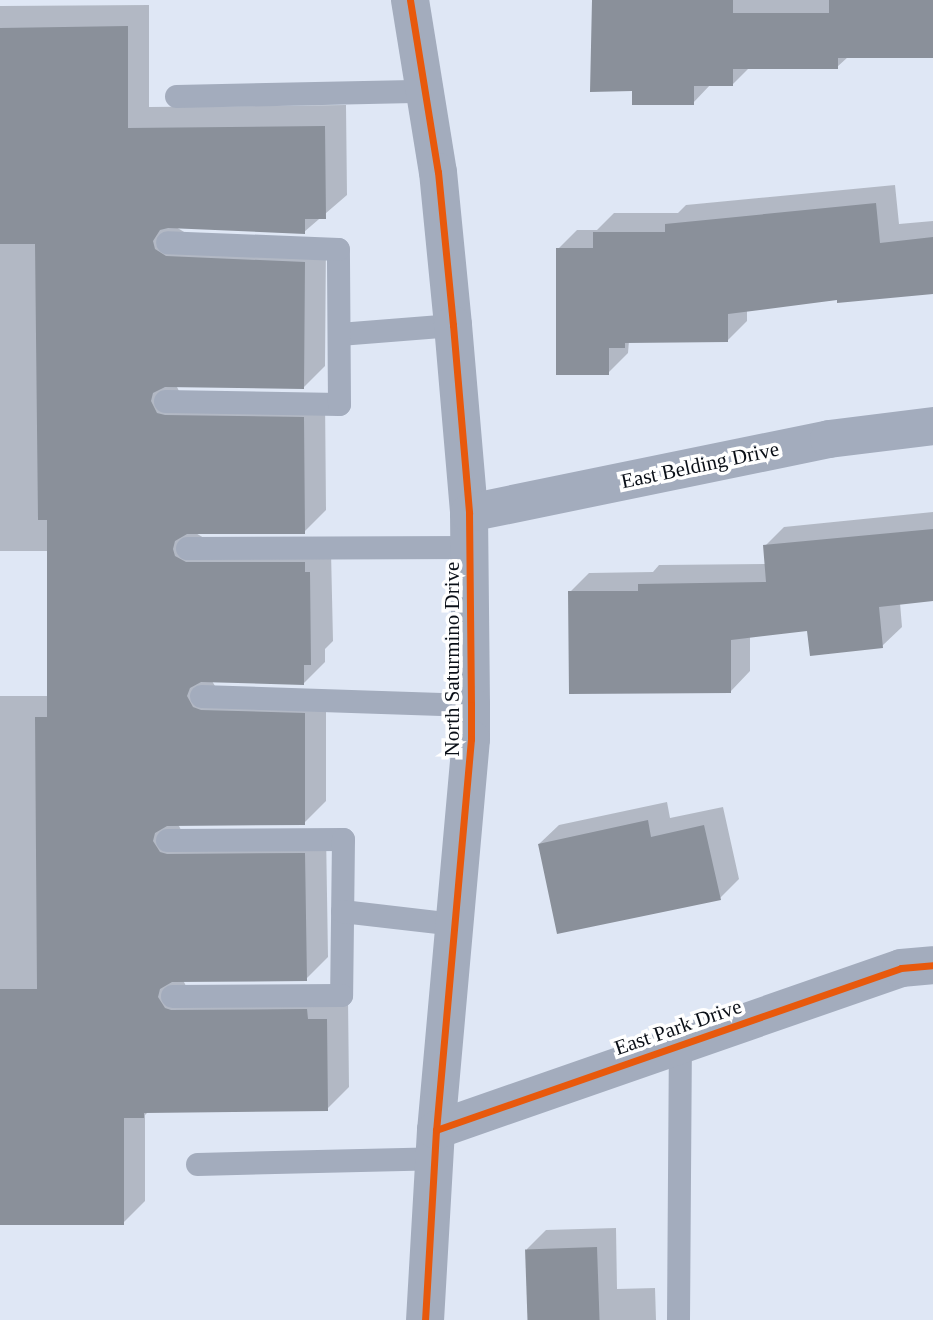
<!DOCTYPE html>
<style>
body{margin:0}
#map{position:relative;width:933px;height:1320px;overflow:hidden;background:#dfe7f5;font-family:"Times New Roman",serif}
div>[style]{position:absolute}
.shadow>*{inset:0;background:#0003}
.building>*{inset:0;background:#8a909a;transform-origin:0 0}
.service>*{height:23px;margin:-11.5px;padding:0 11.5px;transform-origin:11.5px;border-radius:11.5px;background:#a3acbd}
.minor>*{height:38px;margin:-19px;padding:0 19px;transform-origin:19px;border-radius:19px;background:#a3acbd}
.cycleway>*{height:7px;margin:-3.5px;padding:0 3.5px;transform-origin:3.5px;border-radius:3.5px;background:#e8590c}
span{translate:-50% -50%;white-space:nowrap;text-align:center;line-height:1.15;-webkit-text-stroke:7px #fff;paint-order:stroke}
.street-label{font-size:21px;color:#0a0f17}
</style>
<div id="map">
<div class="shadow">
<i style="clip-path:polygon(593px 0,933px 0,933px 56px,848px 57px,837px 67px,750px 67px,733px 84px,711px 84px,693px 103px,634px 89px)"></i>
<i style="clip-path:polygon(149px 5px,149px 107px,346px 105px,347px 195px,304px 232px,176px 227px,189px 235px,326px 240px,325px 366px,303px 388px,176px 385px,179px 391px,325px 396px,326px 510px,304px 532px,194px 532px,209px 541px,331px 551px,333px 641px,325px 649px,325px 662px,303px 684px,212px 681px,215px 686px,326px 692px,326px 801px,304px 823px,178px 824px,181px 830px,326px 832px,328px 957px,306px 979px,183px 980px,186px 986px,348px 998px,349px 1087px,327px 1109px,149px 1111px,145px 1115px,145px 1201px,123px 1223px,0 1224px,0 696px,49px 696px,49px 551px,0 551px,0 6px)"></i>
<i style="clip-path:polygon(895px 185px,899px 224px,933px 221px,933px 292px,838px 298px,747px 310px,747px 321px,727px 341px,629px 341px,628px 353px,608px 373px,558px 249px,577px 230px,597px 230px,614px 213px,678px 213px,686px 205px)"></i>
<i style="clip-path:polygon(933px 512px,933px 600px,900px 603px,902px 627px,882px 646px,808px 629px,750px 636px,750px 671px,731px 691px,570px 592px,589px 573px,653px 572px,659px 565px,766px 564px,765px 546px,784px 527px)"></i>
<i style="clip-path:polygon(667px 802px,670px 818px,723px 807px,739px 879px,720px 898px,539px 844px,559px 825px)"></i>
<i style="clip-path:polygon(616px 1228px,617px 1289px,655px 1288px,656px 1320px,528px 1320px,527px 1249px,546px 1230px)"></i>
</div>
<div class="building">
<i style="clip-path:polygon(592px 0,733px 0,733px 13px,829px 13px,829px 0,933px 0,933px 58px,838px 58px,838px 69px,733px 69px,733px 86px,694px 86px,694px 105px,632px 105px,632px 91px,590px 92px)"></i>
<i style="clip-path:polygon(128px 26px,128px 128px,325px 126px,326px 219px,305px 219px,305px 234px,168px 228px,160px 230px,153px 241px,155px 249px,166px 256px,305px 262px,304px 389px,165px 387px,153px 393px,151px 401px,157px 413px,165px 415px,304px 417px,305px 534px,187px 534px,175px 541px,173px 549px,175px 556px,186px 562px,305px 562px,305px 572px,310px 572px,311px 665px,304px 665px,304px 685px,201px 682px,190px 688px,187px 696px,193px 707px,201px 710px,305px 713px,305px 825px,167px 826px,155px 833px,153px 841px,160px 852px,167px 854px,305px 853px,307px 981px,172px 982px,160px 989px,158px 997px,165px 1008px,171px 1010px,307px 1009px,308px 1019px,327px 1019px,328px 1111px,144px 1113px,144px 1118px,124px 1118px,124px 1225px,0 1225px,0 989px,37px 989px,35px 717px,47px 717px,47px 520px,38px 520px,35px 244px,0 244px,0 28px)"></i>
<i style="clip-path:polygon(876px 203px,880px 243px,933px 237px,933px 294px,837px 303px,837px 300px,728px 314px,728px 342px,625px 343px,625px 348px,609px 348px,609px 375px,556px 375px,556px 248px,593px 248px,593px 232px,665px 232px,665px 224px)"></i>
<i style="clip-path:polygon(933px 529px,933px 601px,879px 607px,883px 648px,810px 656px,807px 631px,731px 640px,731px 693px,569px 694px,568px 591px,638px 591px,638px 584px,766px 582px,763px 545px)"></i>
<i style="clip-path:polygon(648px 820px,651px 837px,704px 825px,721px 900px,557px 934px,538px 844px)"></i>
<i style="left:597px;top:1247px;width:73px;height:72px;rotate:88deg"></i>
</div>
<div class="service">
<i style="left:176px;top:96px;width:249px;rotate:-1.2deg"></i>
<i style="left:339px;top:334px;width:114px;rotate:-4.5deg"></i>
<i style="left:165px;top:401px;width:174px;rotate:1deg"></i>
<i style="left:339px;top:404px;width:155px;rotate:-90.4deg"></i>
<i style="left:338px;top:249px;width:171px;rotate:-177.7deg"></i>
<i style="left:187px;top:548px;width:282px;rotate:-0.2deg"></i>
<i style="left:201px;top:696px;width:270px;rotate:1.9deg"></i>
<i style="left:167px;top:840px;width:176px;rotate:-0.3deg"></i>
<i style="left:343px;top:839px;width:156px;rotate:90.7deg"></i>
<i style="left:341px;top:995px;width:169px;rotate:179.7deg"></i>
<i style="left:342px;top:911px;width:114px;rotate:6.6deg"></i>
<i style="left:197px;top:1164px;width:238px;rotate:-1.4deg"></i>
<i style="left:678px;top:1320px;width:275px;rotate:-89.6deg"></i>
</div>
<div class="minor">
<i style="left:410px;top:0;width:174px;rotate:80.8deg"></i>
<i style="left:438px;top:172px;width:154px;rotate:84.4deg"></i>
<i style="left:453px;top:325px;width:189px;rotate:85.1deg"></i>
<i style="left:469px;top:513px;width:192px;rotate:89.4deg"></i>
<i style="left:471px;top:705px;width:34px;rotate:90deg"></i>
<i style="left:471px;top:739px;width:393px;rotate:95.1deg"></i>
<i style="left:436px;top:1130px;width:190px;rotate:93.3deg"></i>
<i style="left:469px;top:513px;width:368px;rotate:-11.6deg"></i>
<i style="left:829px;top:439px;width:105px;rotate:-7.1deg"></i>
<i style="left:436px;top:1130px;width:492px;rotate:-19.2deg"></i>
<i style="left:901px;top:968px;width:32px;rotate:-5deg"></i>
</div>
<div class="cycleway">
<i style="left:410px;top:0;width:174px;rotate:80.8deg"></i>
<i style="left:438px;top:172px;width:154px;rotate:84.4deg"></i>
<i style="left:453px;top:325px;width:189px;rotate:85.1deg"></i>
<i style="left:469px;top:513px;width:192px;rotate:89.4deg"></i>
<i style="left:471px;top:705px;width:34px;rotate:90deg"></i>
<i style="left:471px;top:739px;width:393px;rotate:95.1deg"></i>
<i style="left:436px;top:1130px;width:190px;rotate:93.3deg"></i>
<i style="left:436px;top:1130px;width:492px;rotate:-19.2deg"></i>
<i style="left:901px;top:968px;width:32px;rotate:-5deg"></i>
</div>
<div class="street-label">
<span style="left:700px;top:465px;rotate:-12deg">East Belding Drive</span>
<span style="left:452px;top:659px;rotate:-90deg">North Saturmino Drive</span>
<span style="left:678px;top:1027px;rotate:-19deg">East Park Drive</span>
</div>
</div>
